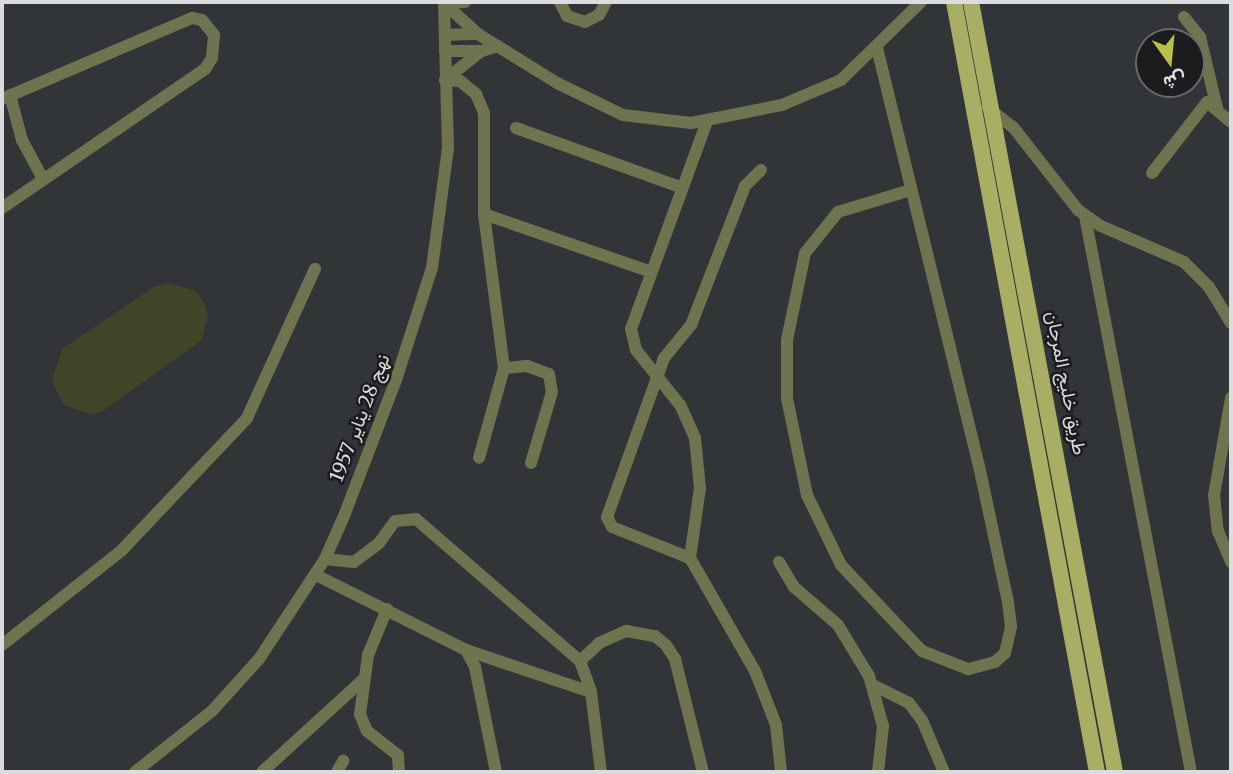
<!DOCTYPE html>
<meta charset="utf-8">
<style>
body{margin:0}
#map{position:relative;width:1233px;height:774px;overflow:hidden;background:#323538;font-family:Merriweather,Vazirmatn,serif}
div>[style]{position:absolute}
.green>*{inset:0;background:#414527}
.minor>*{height:12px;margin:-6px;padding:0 6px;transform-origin:6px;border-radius:6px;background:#6f734f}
.major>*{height:16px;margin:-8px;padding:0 8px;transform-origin:8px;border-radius:8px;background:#a8af64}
span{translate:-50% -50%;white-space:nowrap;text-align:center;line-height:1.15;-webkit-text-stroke:5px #1b1c1e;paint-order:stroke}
.street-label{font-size:19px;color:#dadcdf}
.frame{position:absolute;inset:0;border:4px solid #dadcdf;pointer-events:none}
.north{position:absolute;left:1135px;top:28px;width:70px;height:70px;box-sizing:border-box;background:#1b1c1e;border:2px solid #67696b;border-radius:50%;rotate:165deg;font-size:19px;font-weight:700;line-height:28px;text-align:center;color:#dadcdf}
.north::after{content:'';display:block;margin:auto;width:24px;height:32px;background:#b7c147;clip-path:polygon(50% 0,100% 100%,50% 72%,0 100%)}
</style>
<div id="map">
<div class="green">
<i style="clip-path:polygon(168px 283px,196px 291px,204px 302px,208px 317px,201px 341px,101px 412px,89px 414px,64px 405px,52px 381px,62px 349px,154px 287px)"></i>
</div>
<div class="minor">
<i style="left:560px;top:2px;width:16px;rotate:63deg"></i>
<i style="left:567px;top:16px;width:19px;rotate:18deg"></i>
<i style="left:585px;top:22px;width:16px;rotate:-27deg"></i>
<i style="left:599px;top:15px;width:15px;rotate:-62deg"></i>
<i style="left:444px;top:3px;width:46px;rotate:42.4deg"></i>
<i style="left:444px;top:3px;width:21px;rotate:-3deg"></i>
<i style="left:1184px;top:17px;width:26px;rotate:51deg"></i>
<i style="left:1200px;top:37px;width:73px;rotate:76.5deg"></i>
<i style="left:445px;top:35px;width:33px;rotate:-2deg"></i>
<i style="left:478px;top:34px;width:93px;rotate:31.8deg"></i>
<i style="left:557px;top:83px;width:73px;rotate:25.9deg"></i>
<i style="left:623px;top:115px;width:68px;rotate:6.7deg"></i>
<i style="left:691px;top:123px;width:93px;rotate:-11.2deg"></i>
<i style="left:782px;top:105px;width:64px;rotate:-23deg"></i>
<i style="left:841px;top:80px;width:112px;rotate:-44.3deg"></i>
<i style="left:877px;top:48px;width:439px;rotate:76.3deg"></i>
<i style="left:981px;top:475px;width:130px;rotate:78deg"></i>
<i style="left:1008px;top:602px;width:25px;rotate:83deg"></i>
<i style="left:1011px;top:627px;width:27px;rotate:103deg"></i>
<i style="left:1005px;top:653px;width:13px;rotate:138deg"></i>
<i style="left:995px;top:662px;width:28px;rotate:165deg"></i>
<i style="left:968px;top:669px;width:49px;rotate:-158.6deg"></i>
<i style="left:922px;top:651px;width:118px;rotate:-133.3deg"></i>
<i style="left:841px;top:565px;width:78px;rotate:-115.9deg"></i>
<i style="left:807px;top:495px;width:99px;rotate:-101.7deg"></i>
<i style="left:787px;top:398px;width:58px;rotate:-90deg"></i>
<i style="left:787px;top:340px;width:89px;rotate:-78.3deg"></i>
<i style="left:805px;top:253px;width:53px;rotate:-51.2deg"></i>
<i style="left:838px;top:212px;width:76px;rotate:-16.8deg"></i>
<i style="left:445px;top:51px;width:37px"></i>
<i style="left:482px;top:51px;width:17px;rotate:-17deg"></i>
<i style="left:445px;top:80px;width:15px;rotate:4deg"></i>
<i style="left:460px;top:81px;width:21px;rotate:39deg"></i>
<i style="left:476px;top:94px;width:21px;rotate:67deg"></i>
<i style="left:484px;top:113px;width:101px;rotate:90deg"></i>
<i style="left:484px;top:214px;width:155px;rotate:82.6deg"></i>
<i style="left:504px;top:368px;width:93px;rotate:105.5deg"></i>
<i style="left:445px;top:80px;width:45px;rotate:-38.7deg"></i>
<i style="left:10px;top:95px;width:47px;rotate:75.1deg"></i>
<i style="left:22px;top:140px;width:44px;rotate:61.7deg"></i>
<i style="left:2px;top:99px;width:207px;rotate:-23.1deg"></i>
<i style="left:192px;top:18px;width:10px;rotate:11deg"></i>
<i style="left:202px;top:20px;width:19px;rotate:51deg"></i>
<i style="left:214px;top:35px;width:23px;rotate:95deg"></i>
<i style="left:212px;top:58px;width:13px;rotate:122deg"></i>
<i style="left:205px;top:69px;width:246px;rotate:145.6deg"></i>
<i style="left:987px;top:107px;width:33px;rotate:38deg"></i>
<i style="left:1013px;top:127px;width:105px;rotate:51.9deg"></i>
<i style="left:1078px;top:210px;width:28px;rotate:35deg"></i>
<i style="left:1101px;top:226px;width:90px;rotate:23.4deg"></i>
<i style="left:1184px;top:262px;width:35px;rotate:45deg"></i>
<i style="left:1209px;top:287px;width:42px;rotate:58.6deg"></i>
<i style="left:516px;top:128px;width:174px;rotate:19.8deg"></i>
<i style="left:761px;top:170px;width:23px;rotate:135deg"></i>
<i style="left:745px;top:186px;width:149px;rotate:111.2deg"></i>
<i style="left:691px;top:325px;width:43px;rotate:129.3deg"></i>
<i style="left:664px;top:358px;width:169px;rotate:109.7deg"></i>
<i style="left:607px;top:517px;width:11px;rotate:63deg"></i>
<i style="left:612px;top:527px;width:84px;rotate:21.7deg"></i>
<i style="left:690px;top:558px;width:130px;rotate:60.1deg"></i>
<i style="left:755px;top:671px;width:58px;rotate:68.7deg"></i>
<i style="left:776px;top:725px;width:47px;rotate:83.9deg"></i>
<i style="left:1152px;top:173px;width:90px;rotate:-52.2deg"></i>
<i style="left:1207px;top:102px;width:31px;rotate:40deg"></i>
<i style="left:484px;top:214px;width:175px;rotate:19.1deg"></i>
<i style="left:1085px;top:216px;width:566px;rotate:79.21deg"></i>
<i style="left:504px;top:368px;width:23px;rotate:-5deg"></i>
<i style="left:527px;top:366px;width:23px;rotate:20deg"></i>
<i style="left:549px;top:374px;width:18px;rotate:81deg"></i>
<i style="left:552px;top:392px;width:74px;rotate:106.5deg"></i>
<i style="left:1231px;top:398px;width:98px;rotate:99.9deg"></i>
<i style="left:1214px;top:495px;width:36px;rotate:84deg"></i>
<i style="left:1218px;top:531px;width:34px;rotate:67deg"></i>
<i style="left:690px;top:558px;width:71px;rotate:-81.9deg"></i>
<i style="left:700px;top:488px;width:50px;rotate:-95.7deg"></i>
<i style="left:695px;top:438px;width:36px;rotate:-114deg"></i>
<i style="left:680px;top:405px;width:70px;rotate:-128.7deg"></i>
<i style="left:636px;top:350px;width:22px;rotate:-103deg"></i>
<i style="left:631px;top:329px;width:221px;rotate:-69.9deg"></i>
<i style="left:325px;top:559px;width:29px;rotate:6deg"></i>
<i style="left:354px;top:562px;width:31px;rotate:-37deg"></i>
<i style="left:379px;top:543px;width:27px;rotate:-54deg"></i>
<i style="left:395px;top:521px;width:21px;rotate:-5deg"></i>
<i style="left:416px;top:519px;width:217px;rotate:40.9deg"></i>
<i style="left:580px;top:661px;width:33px;rotate:70deg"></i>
<i style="left:779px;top:562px;width:29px;rotate:59deg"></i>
<i style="left:794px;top:587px;width:58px;rotate:40.8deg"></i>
<i style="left:838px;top:625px;width:60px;rotate:58.7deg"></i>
<i style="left:869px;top:676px;width:52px;rotate:74.4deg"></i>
<i style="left:883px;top:726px;width:46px;rotate:96.2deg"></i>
<i style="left:316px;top:575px;width:168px;rotate:26.6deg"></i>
<i style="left:466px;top:650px;width:19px;rotate:62deg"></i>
<i style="left:475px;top:667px;width:107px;rotate:78.7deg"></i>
<i style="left:387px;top:609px;width:50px;rotate:112.4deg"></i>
<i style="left:368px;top:655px;width:60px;rotate:97.7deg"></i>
<i style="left:360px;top:714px;width:18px;rotate:68deg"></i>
<i style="left:367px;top:731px;width:39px;rotate:38deg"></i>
<i style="left:398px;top:755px;width:17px;rotate:87deg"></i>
<i style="left:2px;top:645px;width:152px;rotate:-38.3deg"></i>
<i style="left:121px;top:551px;width:183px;rotate:-46.5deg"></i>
<i style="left:247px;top:418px;width:164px;rotate:-65.5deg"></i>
<i style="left:466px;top:650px;width:132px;rotate:18.6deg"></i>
<i style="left:591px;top:692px;width:81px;rotate:82.9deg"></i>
<i style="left:580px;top:661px;width:26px;rotate:-43deg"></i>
<i style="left:599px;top:643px;width:30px;rotate:-24deg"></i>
<i style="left:626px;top:631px;width:29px;rotate:10deg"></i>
<i style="left:655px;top:636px;width:14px;rotate:39deg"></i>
<i style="left:666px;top:645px;width:17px;rotate:57deg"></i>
<i style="left:675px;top:659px;width:116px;rotate:76.1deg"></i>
<i style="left:873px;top:685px;width:40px;rotate:26.6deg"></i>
<i style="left:909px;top:703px;width:21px;rotate:53deg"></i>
<i style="left:922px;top:720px;width:56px;rotate:67.1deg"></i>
<i style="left:135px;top:772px;width:98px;rotate:-38.4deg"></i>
<i style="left:212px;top:711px;width:70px;rotate:-47.9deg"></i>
<i style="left:259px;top:659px;width:120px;rotate:-56.6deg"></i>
<i style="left:325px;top:559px;width:47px;rotate:-66.2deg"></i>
<i style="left:344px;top:516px;width:146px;rotate:-69.1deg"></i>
<i style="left:396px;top:380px;width:118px;rotate:-72.2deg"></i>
<i style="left:432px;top:268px;width:121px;rotate:-82.4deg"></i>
<i style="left:448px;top:148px;width:146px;rotate:-91.6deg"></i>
<i style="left:262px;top:772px;width:138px;rotate:-42.4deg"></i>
<i style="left:337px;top:772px;width:13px;rotate:-61deg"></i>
</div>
<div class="major">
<i style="left:954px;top:2px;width:783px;rotate:79.48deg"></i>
<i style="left:971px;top:2px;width:783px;rotate:79.41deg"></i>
</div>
<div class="street-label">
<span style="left:1066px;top:383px;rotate:79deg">طريق خليج المرجان</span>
<span style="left:360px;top:418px;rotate:-69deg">نهج 28 يناير 1957</span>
</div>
<div class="frame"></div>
<div class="north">ش</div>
</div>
